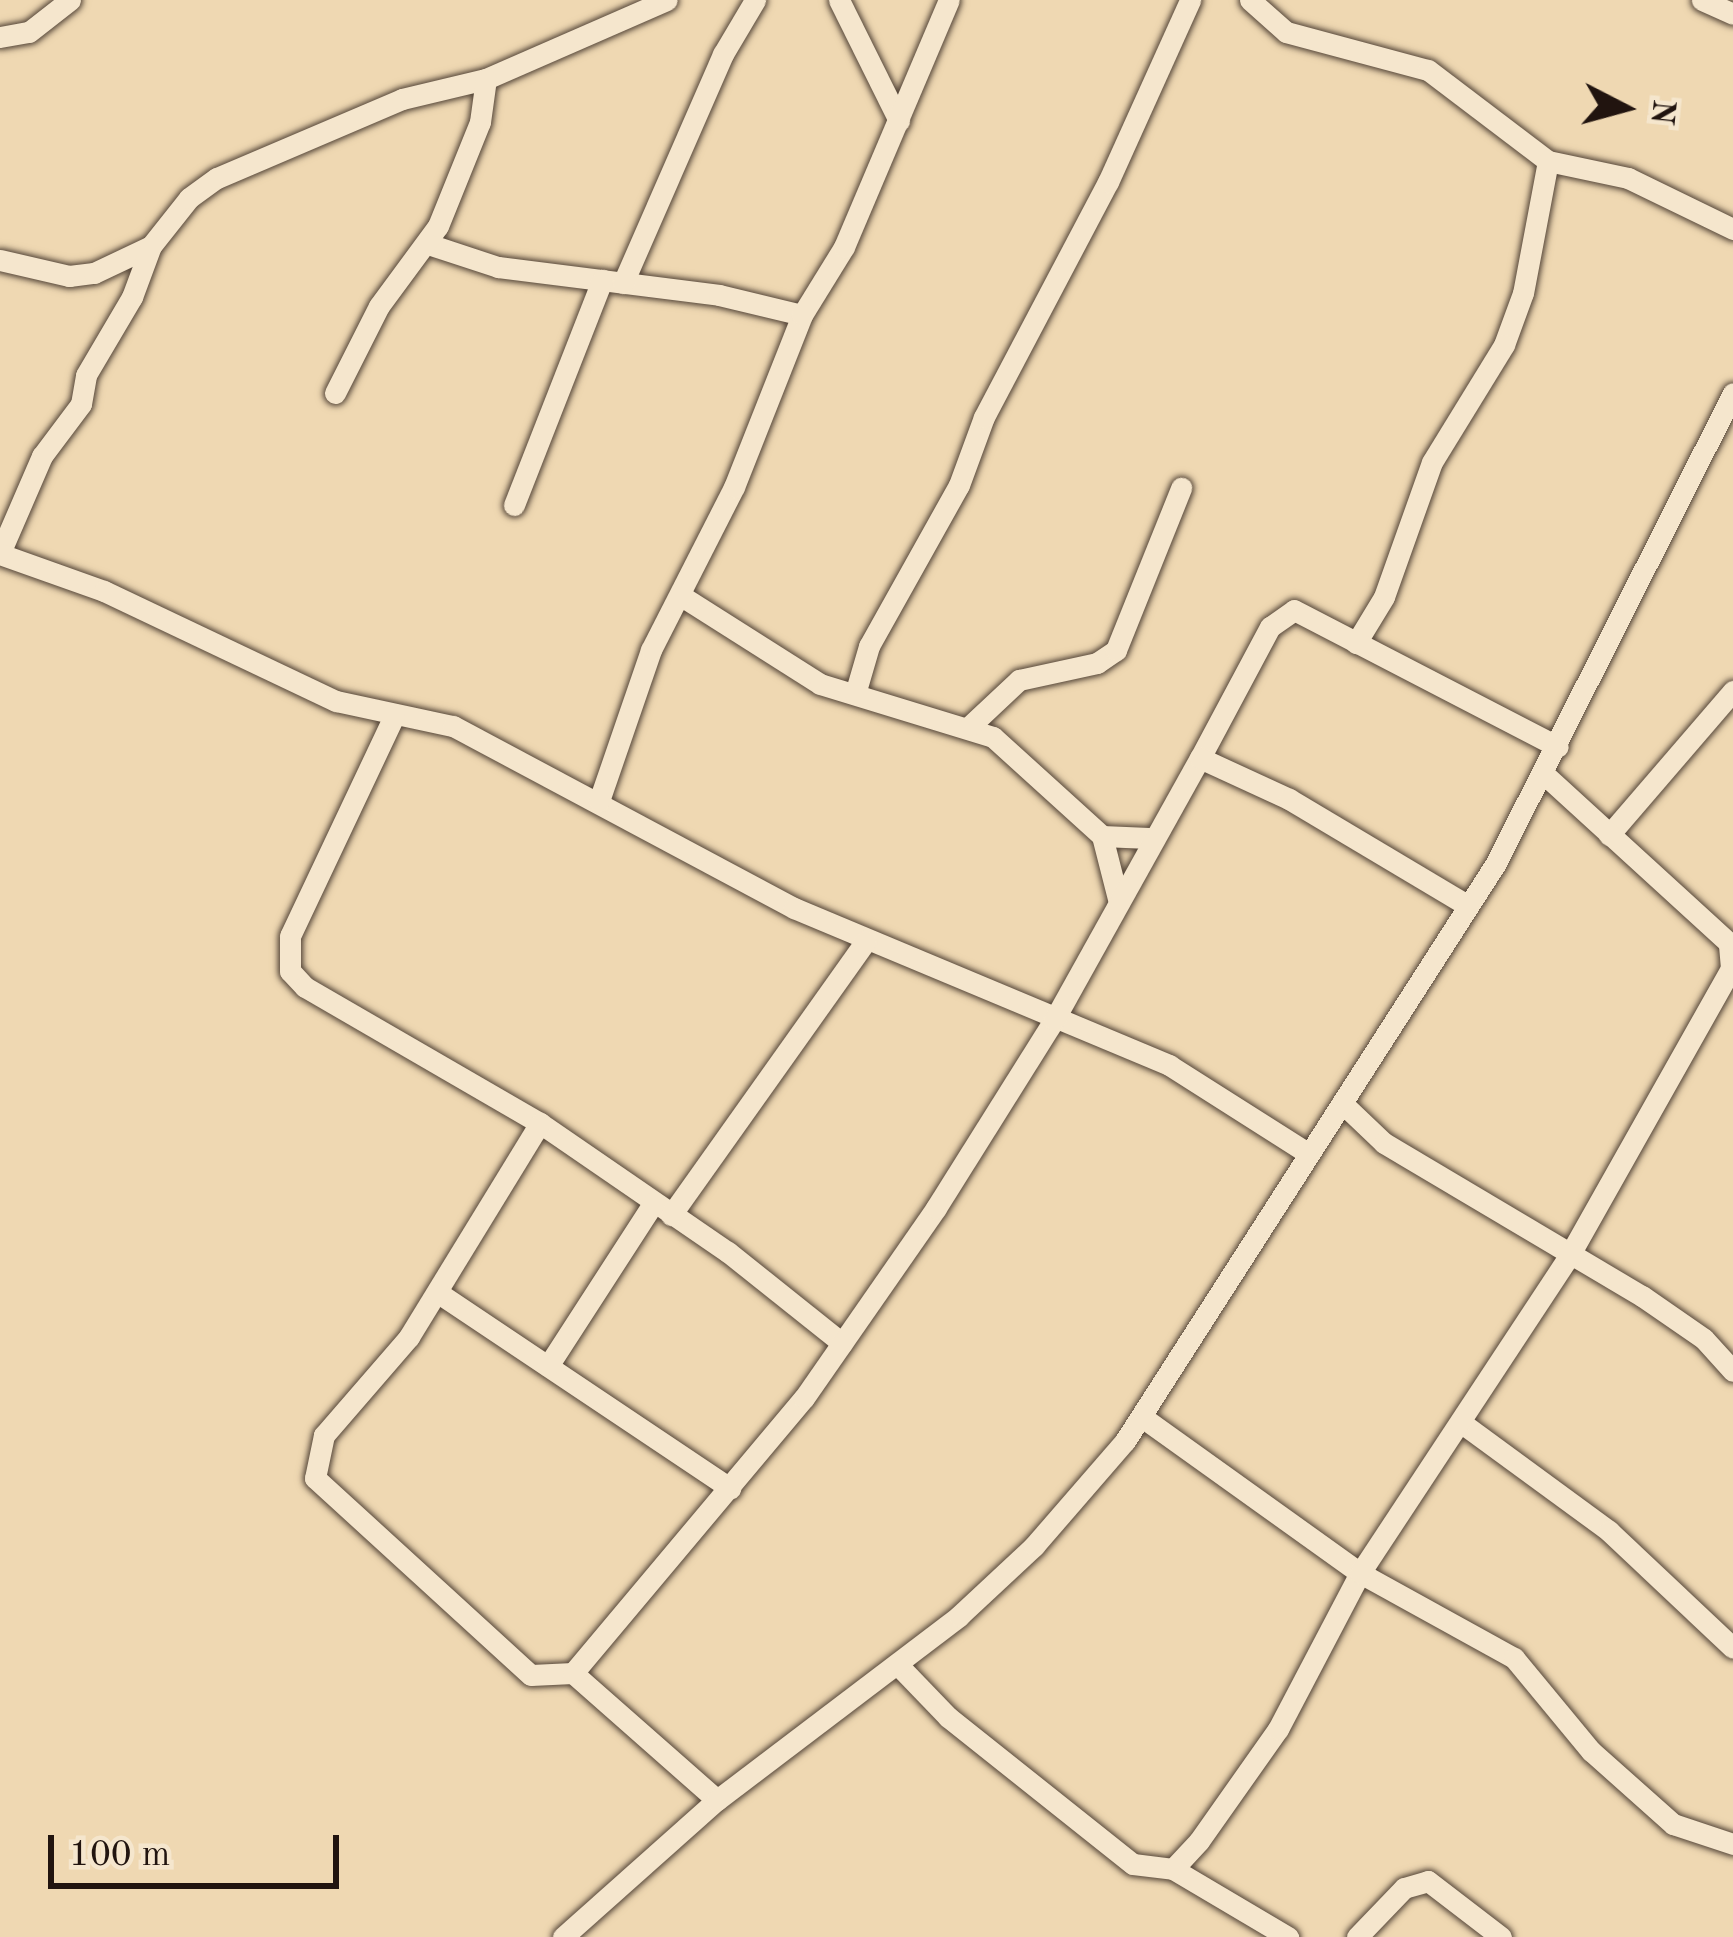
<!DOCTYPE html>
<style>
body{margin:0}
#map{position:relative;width:1733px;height:1937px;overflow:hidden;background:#efd8b2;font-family:"Old Standard TT",serif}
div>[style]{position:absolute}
.roads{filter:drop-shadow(0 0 3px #544538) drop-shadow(0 0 3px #544538)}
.minor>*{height:21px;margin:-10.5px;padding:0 10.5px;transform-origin:10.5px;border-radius:10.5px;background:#f5e6cd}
span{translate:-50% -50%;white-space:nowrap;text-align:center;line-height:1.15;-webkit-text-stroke:9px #f5e6cd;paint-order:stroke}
.north{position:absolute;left:1565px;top:48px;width:120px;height:120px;-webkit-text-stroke:9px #f5e6cd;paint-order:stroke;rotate:96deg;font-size:33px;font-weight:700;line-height:48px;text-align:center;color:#21140f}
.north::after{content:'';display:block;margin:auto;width:42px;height:54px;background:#21140f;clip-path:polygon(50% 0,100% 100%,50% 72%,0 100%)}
.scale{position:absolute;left:48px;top:1835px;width:291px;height:54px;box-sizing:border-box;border:6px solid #21140f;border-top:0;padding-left:15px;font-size:36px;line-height:42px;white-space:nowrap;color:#21140f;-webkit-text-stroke:9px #f5e6cd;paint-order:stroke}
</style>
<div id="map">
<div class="roads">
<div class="minor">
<i style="left:839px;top:0;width:135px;rotate:63.6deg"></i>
<i style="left:1250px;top:0;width:48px;rotate:41.6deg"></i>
<i style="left:1286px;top:32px;width:147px;rotate:15deg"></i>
<i style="left:1428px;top:70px;width:151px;rotate:37.2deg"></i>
<i style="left:1548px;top:161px;width:134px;rotate:100.7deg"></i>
<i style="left:1523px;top:293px;width:55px;rotate:110.1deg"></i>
<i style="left:1504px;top:345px;width:137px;rotate:121.6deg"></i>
<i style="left:1432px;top:462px;width:143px;rotate:109.6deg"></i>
<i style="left:1384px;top:597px;width:54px;rotate:121.3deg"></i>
<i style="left:1702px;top:0;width:34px;rotate:24deg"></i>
<i style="left:0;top:37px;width:29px;rotate:-10deg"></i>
<i style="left:29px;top:32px;width:52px;rotate:-38deg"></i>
<i style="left:1548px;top:161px;width:82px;rotate:12deg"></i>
<i style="left:1628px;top:178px;width:117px;rotate:25.9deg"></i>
<i style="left:428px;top:244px;width:74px;rotate:18.2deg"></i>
<i style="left:498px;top:267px;width:223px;rotate:7.2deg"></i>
<i style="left:719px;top:295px;width:85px;rotate:13.5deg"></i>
<i style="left:0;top:260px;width:71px;rotate:13.1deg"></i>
<i style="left:69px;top:276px;width:25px;rotate:-7deg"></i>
<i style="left:94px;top:273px;width:63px;rotate:-25.3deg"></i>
<i style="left:151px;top:246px;width:61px;rotate:-51.6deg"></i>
<i style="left:189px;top:198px;width:34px;rotate:-36deg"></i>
<i style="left:217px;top:178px;width:201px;rotate:-23.1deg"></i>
<i style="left:402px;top:99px;width:86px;rotate:-13.4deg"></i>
<i style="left:486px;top:79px;width:197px;rotate:-23.6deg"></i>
<i style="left:623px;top:283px;width:250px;rotate:-66.4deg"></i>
<i style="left:723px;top:54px;width:63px;rotate:-59.3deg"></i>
<i style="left:335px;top:393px;width:97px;rotate:-63.2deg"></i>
<i style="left:379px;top:306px;width:99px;rotate:-53.6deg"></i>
<i style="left:438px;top:226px;width:112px;rotate:-68deg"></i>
<i style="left:480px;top:122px;width:43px;rotate:-82.1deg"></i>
<i style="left:514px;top:505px;width:242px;rotate:-68.6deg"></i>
<i style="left:0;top:553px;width:106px;rotate:-66.6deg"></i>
<i style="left:42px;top:456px;width:65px;rotate:-53.1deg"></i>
<i style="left:81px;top:404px;width:29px;rotate:-80deg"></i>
<i style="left:86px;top:375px;width:91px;rotate:-59.5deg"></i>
<i style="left:132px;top:297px;width:54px;rotate:-69.6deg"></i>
<i style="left:0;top:554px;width:110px;rotate:19.6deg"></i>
<i style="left:104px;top:591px;width:257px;rotate:25.4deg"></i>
<i style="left:336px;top:701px;width:120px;rotate:12.1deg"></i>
<i style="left:453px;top:726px;width:387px;rotate:28.1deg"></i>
<i style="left:794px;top:908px;width:407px;rotate:22.7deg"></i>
<i style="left:1169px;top:1065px;width:162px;rotate:32.4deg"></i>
<i style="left:683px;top:597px;width:162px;rotate:32.4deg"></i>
<i style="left:820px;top:684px;width:181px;rotate:17deg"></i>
<i style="left:993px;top:737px;width:147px;rotate:42.2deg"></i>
<i style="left:1102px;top:836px;width:65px;rotate:75.7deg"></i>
<i style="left:855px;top:694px;width:50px;rotate:-73.7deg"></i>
<i style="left:869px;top:646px;width:184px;rotate:-60.8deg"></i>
<i style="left:959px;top:485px;width:72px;rotate:-69.8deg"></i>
<i style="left:984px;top:417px;width:266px;rotate:-62.2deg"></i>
<i style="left:1108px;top:182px;width:200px;rotate:-65.7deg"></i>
<i style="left:394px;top:716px;width:243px;rotate:115.3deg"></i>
<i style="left:290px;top:936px;width:35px;rotate:90deg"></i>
<i style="left:290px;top:971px;width:22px;rotate:47deg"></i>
<i style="left:305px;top:987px;width:272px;rotate:30.1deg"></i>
<i style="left:540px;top:1123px;width:228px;rotate:34.5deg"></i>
<i style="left:728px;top:1252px;width:146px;rotate:38.6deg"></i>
<i style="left:971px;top:725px;width:66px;rotate:-43.2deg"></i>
<i style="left:1019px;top:680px;width:80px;rotate:-12.3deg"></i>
<i style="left:1097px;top:663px;width:23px;rotate:-34deg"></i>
<i style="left:1116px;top:650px;width:175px;rotate:-68.1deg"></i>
<i style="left:1200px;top:758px;width:149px;rotate:-61.9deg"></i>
<i style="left:1270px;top:627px;width:29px;rotate:-35deg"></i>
<i style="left:1294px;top:610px;width:297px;rotate:27.4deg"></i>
<i style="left:599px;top:801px;width:160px;rotate:-71deg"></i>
<i style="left:651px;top:650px;width:183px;rotate:-63deg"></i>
<i style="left:734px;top:487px;width:185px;rotate:-68.4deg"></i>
<i style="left:802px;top:315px;width:80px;rotate:-58.3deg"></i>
<i style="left:844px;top:247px;width:268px;rotate:-67deg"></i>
<i style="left:1609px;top:835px;width:190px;rotate:-49.3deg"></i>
<i style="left:1102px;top:836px;width:47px;rotate:2.4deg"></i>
<i style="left:1342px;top:1103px;width:58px;rotate:43.6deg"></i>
<i style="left:1384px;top:1143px;width:300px;rotate:30.7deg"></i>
<i style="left:1642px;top:1296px;width:75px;rotate:34.7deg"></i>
<i style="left:1704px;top:1339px;width:43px;rotate:47.8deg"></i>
<i style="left:540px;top:1123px;width:251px;rotate:121.5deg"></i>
<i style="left:409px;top:1337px;width:130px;rotate:130.9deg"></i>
<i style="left:324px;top:1435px;width:44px;rotate:101.8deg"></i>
<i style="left:315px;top:1478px;width:292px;rotate:42.4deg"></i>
<i style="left:531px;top:1675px;width:42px;rotate:-2.7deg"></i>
<i style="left:671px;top:1215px;width:336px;rotate:-54.6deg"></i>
<i style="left:437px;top:1292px;width:353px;rotate:33.8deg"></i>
<i style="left:548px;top:1366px;width:195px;rotate:-57.1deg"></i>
<i style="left:1142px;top:1417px;width:268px;rotate:35.6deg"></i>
<i style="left:1360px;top:1573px;width:176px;rotate:28.9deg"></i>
<i style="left:1514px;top:1658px;width:121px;rotate:50.4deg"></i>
<i style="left:1591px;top:1751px;width:110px;rotate:41.7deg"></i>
<i style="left:1673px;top:1824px;width:63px;rotate:18.4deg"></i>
<i style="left:1463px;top:1424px;width:181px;rotate:36.2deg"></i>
<i style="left:1609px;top:1531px;width:170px;rotate:43.3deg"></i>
<i style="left:899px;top:1666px;width:71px;rotate:46.1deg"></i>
<i style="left:948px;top:1717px;width:236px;rotate:38.5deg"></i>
<i style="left:1133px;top:1864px;width:40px;rotate:7.1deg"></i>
<i style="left:1173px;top:1869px;width:38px;rotate:-47deg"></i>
<i style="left:1199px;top:1841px;width:137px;rotate:-54.8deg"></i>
<i style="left:1278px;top:1729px;width:176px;rotate:-62.3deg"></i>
<i style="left:1360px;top:1573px;width:380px;rotate:-56.6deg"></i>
<i style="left:1569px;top:1256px;width:330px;rotate:-60.6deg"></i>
<i style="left:1731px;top:968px;width:25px;rotate:-95deg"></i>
<i style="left:1729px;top:943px;width:248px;rotate:-137.6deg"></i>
<i style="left:717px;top:1800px;width:192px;rotate:-138.6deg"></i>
<i style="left:573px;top:1673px;width:359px;rotate:-50deg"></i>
<i style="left:804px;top:1398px;width:231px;rotate:-55.2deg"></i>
<i style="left:936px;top:1208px;width:222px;rotate:-57.9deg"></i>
<i style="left:1054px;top:1020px;width:300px;rotate:-60.9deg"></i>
<i style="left:1200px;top:758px;width:98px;rotate:24.7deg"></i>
<i style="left:1289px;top:799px;width:207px;rotate:30.8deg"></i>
<i style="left:1173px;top:1869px;width:134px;rotate:30.6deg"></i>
<i style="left:563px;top:1937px;width:206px;rotate:-41.7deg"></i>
<i style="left:717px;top:1800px;width:304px;rotate:-37.2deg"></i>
<i style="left:959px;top:1616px;width:103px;rotate:-43deg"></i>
<i style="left:1034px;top:1546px;width:139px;rotate:-49.1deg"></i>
<i style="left:1125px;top:1441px;width:687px;rotate:-57.3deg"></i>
<i style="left:1496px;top:863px;width:526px;rotate:-63.24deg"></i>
<i style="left:1357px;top:1937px;width:68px;rotate:-46.2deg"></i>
<i style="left:1404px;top:1888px;width:25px;rotate:-16deg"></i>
<i style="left:1428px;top:1881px;width:92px;rotate:37.5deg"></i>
</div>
</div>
<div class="north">N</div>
<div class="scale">100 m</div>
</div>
